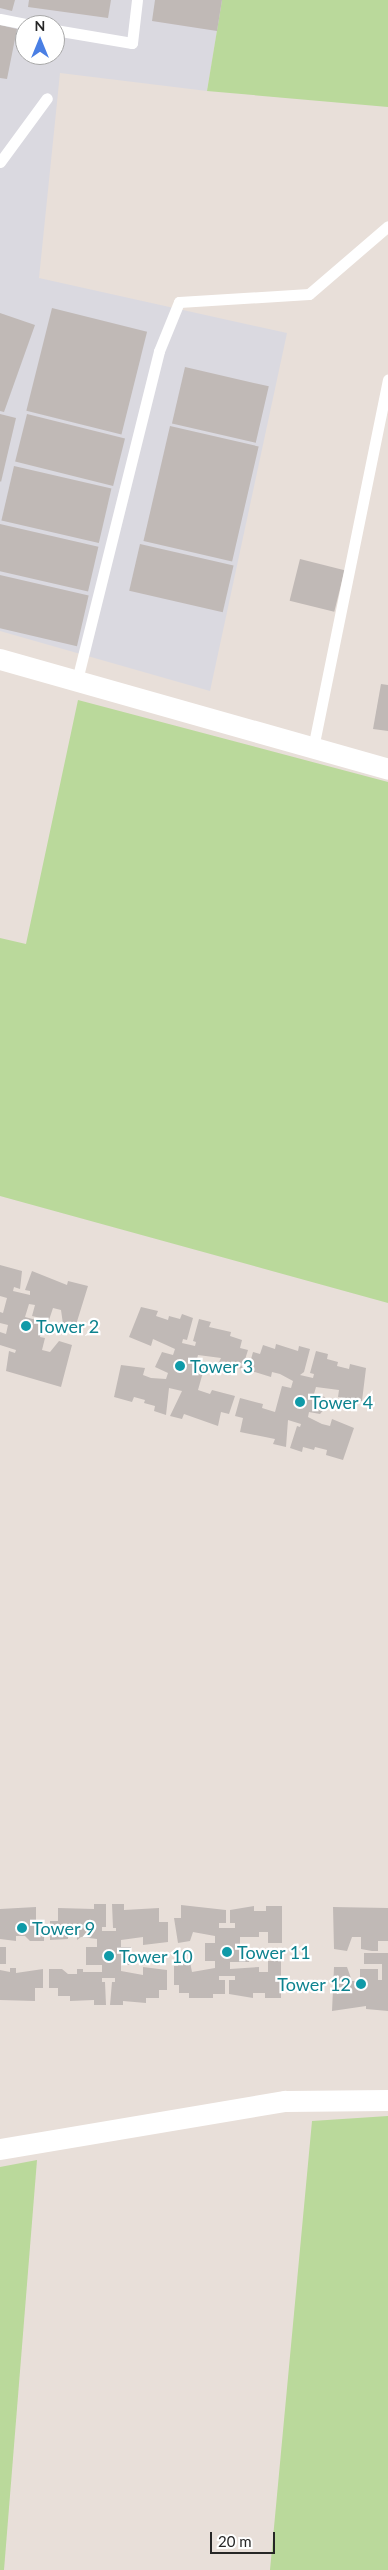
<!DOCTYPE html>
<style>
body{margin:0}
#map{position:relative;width:388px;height:2570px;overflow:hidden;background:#e8dfd9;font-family:Lato,sans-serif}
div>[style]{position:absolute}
.industrial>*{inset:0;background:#dad9e0}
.green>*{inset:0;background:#bad99b}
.building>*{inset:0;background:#c0b9b6;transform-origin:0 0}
.lane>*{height:11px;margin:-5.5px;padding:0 5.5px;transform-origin:5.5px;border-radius:5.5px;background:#fff}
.street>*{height:21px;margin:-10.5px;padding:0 10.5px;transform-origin:10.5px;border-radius:10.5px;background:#fff}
.dots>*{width:14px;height:14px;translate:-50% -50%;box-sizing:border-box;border:2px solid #fff;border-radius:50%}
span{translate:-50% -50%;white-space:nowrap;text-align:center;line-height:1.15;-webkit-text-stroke:4.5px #fff;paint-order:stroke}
.culture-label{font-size:18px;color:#0d838f}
.left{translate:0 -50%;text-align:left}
.right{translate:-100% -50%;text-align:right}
.north{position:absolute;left:15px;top:15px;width:50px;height:50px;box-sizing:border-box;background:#fff;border:1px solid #a8a8a8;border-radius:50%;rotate:0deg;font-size:14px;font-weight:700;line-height:20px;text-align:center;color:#262626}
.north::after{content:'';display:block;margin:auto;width:18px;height:22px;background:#4a7fe4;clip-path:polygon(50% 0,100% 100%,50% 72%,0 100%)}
.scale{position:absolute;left:210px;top:2532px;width:65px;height:22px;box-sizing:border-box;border:2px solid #262626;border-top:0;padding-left:6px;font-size:15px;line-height:18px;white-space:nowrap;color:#262626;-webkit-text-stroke:4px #fff;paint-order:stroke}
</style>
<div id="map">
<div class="industrial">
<i style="clip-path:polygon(evenodd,0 0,222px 0,207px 91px,60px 73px,39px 278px,287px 333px,210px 691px,0 631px,0 0,25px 25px,55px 25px,55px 55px,25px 55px,25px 25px)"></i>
</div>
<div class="green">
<i style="clip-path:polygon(222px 0,388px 0,388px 107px,207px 91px)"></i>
<i style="clip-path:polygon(78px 700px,388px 782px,388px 1303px,0 1196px,0 938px,26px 944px)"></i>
<i style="clip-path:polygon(388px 2116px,388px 2570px,270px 2570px,312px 2121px)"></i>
<i style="clip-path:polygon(37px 2160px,4px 2570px,0 2570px,0 2167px)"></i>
</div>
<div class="building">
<i style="clip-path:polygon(0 0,15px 0,12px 11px,0 8px)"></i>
<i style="clip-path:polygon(29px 0,111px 0,108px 18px,28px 7px)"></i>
<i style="clip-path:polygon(155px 0,222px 0,217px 31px,152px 21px)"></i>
<i style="clip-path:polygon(0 25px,17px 29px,7px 79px,0 78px)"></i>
<i style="left:52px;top:308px;width:98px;height:106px;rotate:14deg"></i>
<i style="clip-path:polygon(0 313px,35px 325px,4px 412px,0 411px)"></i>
<i style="left:185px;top:367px;width:86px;height:58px;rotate:13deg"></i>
<i style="clip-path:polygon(0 414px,16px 418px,1px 482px,0 481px)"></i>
<i style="left:27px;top:414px;width:101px;height:49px;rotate:14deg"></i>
<i style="left:170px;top:426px;width:91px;height:118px;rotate:13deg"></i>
<i style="left:14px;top:466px;width:100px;height:56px;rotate:13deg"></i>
<i style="left:0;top:524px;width:101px;height:46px;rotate:13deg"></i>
<i style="left:140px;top:544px;width:96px;height:48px;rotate:13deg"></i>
<i style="left:300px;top:559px;width:46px;height:43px;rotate:14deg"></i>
<i style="left:0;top:575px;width:91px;height:52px;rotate:13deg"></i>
<i style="clip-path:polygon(381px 684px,388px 685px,388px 731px,373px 729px)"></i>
<i style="clip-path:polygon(0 1265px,22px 1271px,20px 1289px,14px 1287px,13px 1291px,30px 1295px,30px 1291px,25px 1290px,32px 1271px,67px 1285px,68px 1281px,88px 1286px,75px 1328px,63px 1324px,61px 1310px,53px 1308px,49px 1320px,32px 1316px,35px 1305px,29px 1304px,25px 1317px,44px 1322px,40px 1337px,45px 1338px,42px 1350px,50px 1352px,59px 1341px,72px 1345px,61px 1387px,6px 1371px,9px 1351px,15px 1353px,16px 1350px,0 1345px,0 1332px,6px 1334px,8px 1325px,0 1323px,0 1312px,3px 1313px,7px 1298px,0 1296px)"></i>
<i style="clip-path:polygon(141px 1307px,158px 1311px,156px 1316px,168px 1320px,169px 1316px,180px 1319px,182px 1314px,193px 1318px,187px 1340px,183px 1339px,182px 1343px,195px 1346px,196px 1342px,193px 1341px,199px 1319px,211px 1322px,209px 1327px,231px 1332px,230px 1336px,242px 1340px,240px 1348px,248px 1350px,242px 1369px,219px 1362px,221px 1358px,198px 1355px,196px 1363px,205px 1365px,198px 1390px,210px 1394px,212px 1390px,235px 1396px,229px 1414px,221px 1412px,218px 1426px,184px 1414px,182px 1419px,170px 1416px,182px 1391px,169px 1388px,166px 1415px,154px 1411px,155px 1406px,144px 1403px,145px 1400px,134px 1397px,132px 1402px,114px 1397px,121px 1365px,145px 1368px,143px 1375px,151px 1378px,166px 1379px,168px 1373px,155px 1367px,162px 1352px,173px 1355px,175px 1349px,153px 1339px,151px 1346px,129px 1337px)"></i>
<i style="clip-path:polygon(276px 1344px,298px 1351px,299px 1346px,310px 1349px,304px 1372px,300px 1375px,313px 1378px,314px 1374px,310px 1373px,316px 1351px,328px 1354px,327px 1359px,338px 1362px,337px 1366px,349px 1369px,350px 1364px,366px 1368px,362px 1401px,338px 1397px,339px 1390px,316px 1387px,314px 1394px,325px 1397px,322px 1407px,326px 1407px,320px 1414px,309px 1412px,308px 1417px,322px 1424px,330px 1426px,332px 1419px,354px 1428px,343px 1460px,326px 1455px,327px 1450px,315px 1447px,314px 1450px,303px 1447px,302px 1452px,290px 1448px,297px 1426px,300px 1427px,301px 1424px,288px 1420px,286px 1447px,273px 1444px,275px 1439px,240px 1432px,243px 1418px,235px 1416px,240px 1398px,263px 1404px,262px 1408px,275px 1412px,282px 1386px,291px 1388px,293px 1381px,280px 1374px,272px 1372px,271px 1377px,248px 1370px,253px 1352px,260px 1354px,263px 1345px,275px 1349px)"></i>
<i style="clip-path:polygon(94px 1904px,106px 1904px,106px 1927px,102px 1927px,102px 1931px,116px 1931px,116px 1928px,113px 1928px,112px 1904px,124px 1904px,124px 1910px,159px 1908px,159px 1922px,168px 1922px,168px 1942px,143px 1945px,143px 1937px,121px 1940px,121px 1947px,131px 1947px,131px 1965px,121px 1965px,121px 1971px,143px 1975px,143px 1967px,167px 1970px,167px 1990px,159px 1990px,159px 1998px,146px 1998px,146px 2003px,123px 2001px,123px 2005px,110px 2005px,112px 1982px,115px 1982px,115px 1978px,102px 1978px,102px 1982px,105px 1982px,106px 2005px,94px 2005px,94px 2000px,70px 2001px,70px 1996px,58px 1996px,58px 1988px,49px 1988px,49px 1969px,62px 1969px,68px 1974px,77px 1974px,77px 1969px,83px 1969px,83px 1972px,102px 1972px,102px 1965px,86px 1965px,86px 1947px,97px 1947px,97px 1939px,81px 1937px,77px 1940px,77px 1936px,68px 1936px,68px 1939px,50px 1940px,50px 1921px,58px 1921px,58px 1908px,94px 1909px)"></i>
<i style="clip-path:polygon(181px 1905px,226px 1910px,226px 1923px,219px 1923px,219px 1928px,235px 1928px,235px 1923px,230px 1923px,230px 1910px,254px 1906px,254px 1911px,266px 1911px,266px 1906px,282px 1906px,282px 1943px,268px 1943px,268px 1932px,259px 1932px,259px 1937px,240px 1937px,240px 1944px,249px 1944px,249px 1962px,230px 1962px,230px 1969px,259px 1967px,259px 1972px,268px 1972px,268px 1961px,281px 1961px,281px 1998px,265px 1998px,265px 1993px,253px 1993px,253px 1998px,229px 1994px,229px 1980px,235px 1980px,235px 1976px,219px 1976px,219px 1980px,225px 1980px,225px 1994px,213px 1994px,213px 1998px,189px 1998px,189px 1993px,179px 1993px,179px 1985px,174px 1985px,174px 1966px,178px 1966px,178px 1961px,190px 1962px,192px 1972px,215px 1968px,215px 1961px,205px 1961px,205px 1943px,215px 1943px,215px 1936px,193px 1932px,190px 1941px,178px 1943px,174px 1918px,181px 1918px)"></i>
<i style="clip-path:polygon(36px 1907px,36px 1921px,44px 1921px,44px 1941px,30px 1941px,25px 1936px,16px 1936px,16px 1941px,0 1939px,0 1909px)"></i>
<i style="clip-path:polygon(333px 1907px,388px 1908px,388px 1941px,378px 1941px,378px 1951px,372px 1951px,361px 1949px,361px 1937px,352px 1937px,347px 1951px,334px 1949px)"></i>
<i style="left:0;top:1947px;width:6px;height:17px"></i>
<i style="clip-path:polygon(364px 1953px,388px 1953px,388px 2011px,366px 2009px,366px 2006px,332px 2011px,334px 1967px,347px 1967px,352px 1981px,360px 1981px,360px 1969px,378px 1969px,378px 1980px,382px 1980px,382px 1964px,364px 1964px)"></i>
<i style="clip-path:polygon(10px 1968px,16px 1968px,16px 1973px,43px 1969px,43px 1988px,35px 1988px,35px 2001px,0 2000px,0 1970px,10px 1972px)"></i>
</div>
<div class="lane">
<i style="left:0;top:19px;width:31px;rotate:11deg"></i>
<i style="left:55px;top:30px;width:78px;rotate:9.6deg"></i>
<i style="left:132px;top:43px;width:43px;rotate:-83.4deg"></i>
<i style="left:0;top:162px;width:79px;rotate:-53.7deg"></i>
<i style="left:77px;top:680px;width:339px;rotate:-76deg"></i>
<i style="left:159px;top:351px;width:53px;rotate:-67.8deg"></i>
<i style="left:179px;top:302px;width:130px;rotate:-3.5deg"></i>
<i style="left:309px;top:294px;width:104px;rotate:-40.7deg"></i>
<i style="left:313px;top:748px;width:376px;rotate:-78.5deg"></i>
</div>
<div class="street">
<i style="left:0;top:659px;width:403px;rotate:15.8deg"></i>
<i style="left:0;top:2149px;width:289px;rotate:-9.6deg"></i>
<i style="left:285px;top:2101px;width:103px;rotate:-0.6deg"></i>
</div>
<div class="dots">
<i style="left:26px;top:1326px;background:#0f9aa8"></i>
<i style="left:180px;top:1366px;background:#0f9aa8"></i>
<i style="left:300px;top:1402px;background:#0f9aa8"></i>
<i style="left:22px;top:1928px;background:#0f9aa8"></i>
<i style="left:227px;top:1952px;background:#0f9aa8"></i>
<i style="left:109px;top:1956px;background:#0f9aa8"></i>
<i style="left:361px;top:1984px;background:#0f9aa8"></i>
</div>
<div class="culture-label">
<span class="left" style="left:36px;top:1326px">Tower 2</span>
<span class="left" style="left:190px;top:1366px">Tower 3</span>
<span class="left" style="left:310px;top:1402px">Tower 4</span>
<span class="left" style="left:32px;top:1928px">Tower 9</span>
<span class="left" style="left:237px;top:1952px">Tower 11</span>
<span class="left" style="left:119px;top:1956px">Tower 10</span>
<span class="right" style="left:351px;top:1984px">Tower 12</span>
</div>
<div class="north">N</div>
<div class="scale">20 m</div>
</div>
